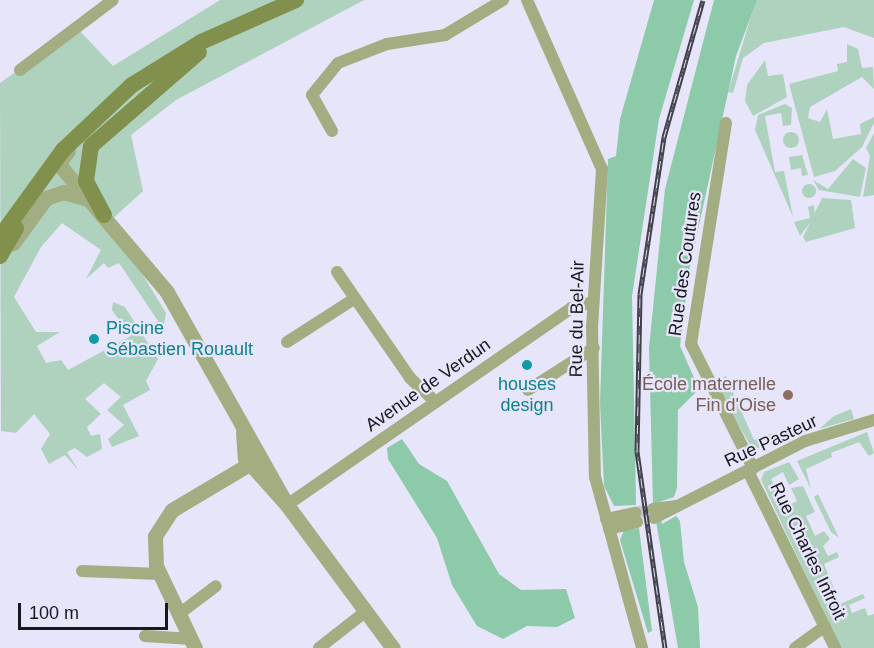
<!DOCTYPE html>
<meta charset="utf-8">
<style>
body{margin:0}
#map{position:relative;width:874px;height:648px;overflow:hidden;background:#e7e5fa;font-family:Helvetica,sans-serif}
div>[style]{position:absolute}
.green>*{inset:0;background:#aed2be}
.round{border-radius:50%}
.forest>*{inset:0;background:#8ccaa9}
.minor-tunnel>*{height:12px;margin-top:-6px;transform-origin:0;background:repeating-linear-gradient(90deg,#c8c6d9 0 12px,transparent 0 18px)}
.minor>*{height:12px;margin:-6px;padding:0 6px;transform-origin:6px;border-radius:6px;background:#a2ae82}
.tertiary>*{height:15px;margin:-7.5px;padding:0 7.5px;transform-origin:7.5px;border-radius:7.5px;background:#a2ae82}
.secondary>*{height:16px;margin:-8px;padding:0 8px;transform-origin:8px;border-radius:8px;background:#81914d}
.rail>*{height:5px;margin-top:-2.5px;transform-origin:0;background:repeating-linear-gradient(90deg,#e7e5fa 0 9px,#41404a 0 18px);box-sizing:border-box;border-block:2px solid #41404a}
.dots>*{width:16px;height:16px;translate:-50% -50%;box-sizing:border-box;border:3px solid #e7e5fa;border-radius:50%}
span{translate:-50% -50%;white-space:nowrap;text-align:center;line-height:1.15;-webkit-text-stroke:4.5px #e7e5fa;paint-order:stroke}
.street-label{font-size:18px;color:#19181f}
.culture-label{font-size:18px;color:#0d838f}
.left{translate:0 -50%;text-align:left}
.education-label{font-size:18px;color:#785e54}
.right{translate:-100% -50%;text-align:right}
.scale{position:absolute;left:18px;top:603px;width:150px;height:27px;box-sizing:border-box;border:3px solid #19181f;border-top:0;padding-left:8px;font-size:18px;line-height:21px;white-space:nowrap;color:#19181f;-webkit-text-stroke:4px #e7e5fa;paint-order:stroke}
</style>
<div id="map">
<div class="green">
<i style="clip-path:polygon(220px 0,364px 0,176px 100px,131px 135px,143px 191px,110px 221px,166px 313px,164px 325px,153px 324px,158px 321px,119px 263px,108px 268px,104px 263px,86px 279px,101px 250px,62px 223px,41px 247px,14px 297px,36px 332px,60px 332px,37px 346px,46px 363px,61px 360px,68px 370px,131px 336px,112px 310px,113px 302px,125px 307px,158px 359px,146px 381px,150px 390px,123px 405px,139px 436px,112px 447px,108px 439px,124px 425px,107px 410px,121px 397px,104px 383px,85px 399px,101px 414px,87px 427px,91px 436px,100px 434px,102px 449px,87px 457px,75px 448px,67px 452px,79px 471px,65px 455px,49px 464px,41px 449px,50px 434px,34px 414px,16px 433px,1px 431px,0 83px,77px 28px,113px 66px)"></i>
<i style="clip-path:polygon(756px 0,874px 0,874px 38px,844px 27px,764px 43px,743px 58px,733px 93px,728px 92px)"></i>
<i style="clip-path:polygon(847px 44px,858px 49px,862px 68px,873px 67px,874px 89px,862px 77px,810px 107px,808px 118px,820px 122px,827px 109px,833px 139px,861px 134px,860px 124px,874px 117px,874px 123px,862px 147px,835px 171px,814px 177px,789px 84px,838px 71px,837px 64px,847px 62px)"></i>
<i style="clip-path:polygon(765px 60px,768px 76px,783px 74px,787px 97px,753px 116px,745px 101px,747px 85px)"></i>
<i style="clip-path:polygon(785px 104px,792px 108px,791px 125px,783px 126px,781px 113px,765px 116px,775px 172px,784px 171px,793px 217px,755px 130px,758px 115px)"></i>
<i class="round" style="left:783px;top:132px;width:16px;height:16px"></i>
<i style="clip-path:polygon(874px 133px,874px 195px,863px 197px,870px 156px,866px 148px)"></i>
<i style="clip-path:polygon(802px 155px,808px 175px,802px 176px,801px 168px,791px 170px,789px 157px)"></i>
<i style="clip-path:polygon(853px 159px,866px 168px,860px 197px,819px 190px,813px 180px,828px 189px)"></i>
<i class="round" style="left:802px;top:184px;width:14px;height:14px"></i>
<i style="clip-path:polygon(822px 198px,851px 200px,855px 228px,806px 242px,803px 237px)"></i>
<i style="clip-path:polygon(814px 205px,815px 216px,800px 236px,794px 222px,810px 218px,808px 207px)"></i>
<i style="clip-path:polygon(726px 376px,754px 440px,773px 433px,777px 440px,753px 450px,714px 382px)"></i>
<i style="clip-path:polygon(851px 409px,854px 419px,819px 429px,834px 416px)"></i>
<i style="clip-path:polygon(867px 432px,874px 453px,869px 456px,859px 442px,831px 453px,832px 457px,806px 469px,811px 489px,797px 461px)"></i>
<i style="clip-path:polygon(789px 462px,799px 479px,789px 485px,783px 472px,771px 479px,785px 507px,797px 501px,791px 488px,803px 486px,815px 512px,806px 516px,815px 536px,824px 531px,830px 539px,823px 546px,828px 556px,837px 552px,839px 557px,824px 564px,840px 604px,863px 594px,865px 598px,849px 605px,852px 613px,865px 608px,868px 616px,874px 614px,874px 648px,841px 648px,761px 480px,764px 472px)"></i>
<i style="clip-path:polygon(818px 494px,830px 519px,839px 538px,831px 532px,814px 497px)"></i>
</div>
<div class="forest">
<i style="clip-path:polygon(654px 0,694px 0,659px 119px,632px 296px,636px 505px,614px 506px,604px 486px,600px 403px,608px 159px,616px 156px,620px 119px)"></i>
<i style="clip-path:polygon(714px 0,757px 0,736px 56px,689px 271px,680px 346px,699px 389px,678px 410px,677px 488px,674px 497px,659px 502px,662px 524px,676px 516px,680px 521px,684px 562px,698px 607px,700px 648px,678px 648px,653px 504px,649px 348px,665px 189px)"></i>
<i style="clip-path:polygon(402px 439px,419px 464px,447px 481px,499px 574px,521px 590px,566px 589px,575px 618px,557px 627px,527px 626px,503px 639px,477px 626px,452px 585px,437px 538px,388px 459px,387px 448px)"></i>
<i style="clip-path:polygon(639px 528px,652px 631px,648px 633px,620px 540px,624px 530px)"></i>
</div>
<div class="minor-tunnel">
<i style="left:635px;top:513px;width:18px;rotate:-13deg"></i>
</div>
<div class="minor">
<i style="left:527px;top:0;width:185px;rotate:66.1deg"></i>
<i style="left:602px;top:169px;width:157px;rotate:93.6deg"></i>
<i style="left:592px;top:326px;width:151px;rotate:88.9deg"></i>
<i style="left:595px;top:477px;width:177px;rotate:74.6deg"></i>
<i style="left:20px;top:70px;width:116px;rotate:-37deg"></i>
<i style="left:726px;top:123px;width:224px;rotate:99deg"></i>
<i style="left:691px;top:344px;width:139px;rotate:63.4deg"></i>
<i style="left:332px;top:131px;width:41px;rotate:-119.1deg"></i>
<i style="left:312px;top:95px;width:41px;rotate:-50.9deg"></i>
<i style="left:338px;top:63px;width:53px;rotate:-21.2deg"></i>
<i style="left:387px;top:44px;width:59px;rotate:-8.8deg"></i>
<i style="left:445px;top:35px;width:68px;rotate:-31.1deg"></i>
<i style="left:337px;top:272px;width:129px;rotate:55.4deg"></i>
<i style="left:410px;top:378px;width:35px;rotate:43deg"></i>
<i style="left:287px;top:342px;width:80px;rotate:-32.7deg"></i>
<i style="left:528px;top:390px;width:78px;rotate:-32.5deg"></i>
<i style="left:748px;top:471px;width:197px;rotate:63.8deg"></i>
<i style="left:287px;top:505px;width:346px;rotate:-34.7deg"></i>
<i style="left:571px;top:308px;width:23px;rotate:-15deg"></i>
<i style="left:653px;top:509px;width:24px;rotate:-7deg"></i>
<i style="left:654px;top:518px;width:169px;rotate:-27deg"></i>
<i style="left:805px;top:441px;width:72px;rotate:-16.9deg"></i>
<i style="left:606px;top:519px;width:30px;rotate:-12deg"></i>
<i style="left:609px;top:529px;width:29px;rotate:-14deg"></i>
<i style="left:82px;top:571px;width:78px;rotate:2.2deg"></i>
<i style="left:179px;top:614px;width:46px;rotate:-37.1deg"></i>
<i style="left:145px;top:636px;width:47px;rotate:3.7deg"></i>
<i style="left:319px;top:648px;width:58px;rotate:-38deg"></i>
<i style="left:795px;top:648px;width:37px;rotate:-36deg"></i>
</div>
<div class="tertiary">
<i style="left:68px;top:151px;width:14px;rotate:129deg"></i>
<i style="left:59px;top:162px;width:7px;rotate:63deg"></i>
<i style="left:62px;top:168px;width:162px;rotate:49.7deg"></i>
<i style="left:167px;top:292px;width:244px;rotate:60.6deg"></i>
<i style="left:13px;top:243px;width:56px;rotate:-53.7deg"></i>
<i style="left:46px;top:198px;width:18px;rotate:-19deg"></i>
<i style="left:63px;top:192px;width:25px;rotate:16deg"></i>
<i style="left:243px;top:432px;width:26px;rotate:86deg"></i>
<i style="left:245px;top:458px;width:63px;rotate:48.2deg"></i>
<i style="left:287px;top:505px;width:178px;rotate:53.5deg"></i>
<i style="left:195px;top:648px;width:91px;rotate:-115.4deg"></i>
<i style="left:156px;top:566px;width:30px;rotate:-92deg"></i>
<i style="left:155px;top:536px;width:31px;rotate:-57deg"></i>
<i style="left:172px;top:510px;width:98px;rotate:-30.8deg"></i>
</div>
<div class="secondary">
<i style="left:104px;top:215px;width:38px;rotate:-118deg"></i>
<i style="left:86px;top:181px;width:35px;rotate:-82deg"></i>
<i style="left:91px;top:146px;width:143px;rotate:-41deg"></i>
<i style="left:0;top:237px;width:107px;rotate:-54.1deg"></i>
<i style="left:63px;top:150px;width:95px;rotate:-43.3deg"></i>
<i style="left:132px;top:85px;width:81px;rotate:-31.9deg"></i>
<i style="left:201px;top:42px;width:104px;rotate:-23.9deg"></i>
<i style="left:0;top:256px;width:32px;rotate:-60deg"></i>
</div>
<div class="rail">
<i style="left:665px;top:648px;width:199px;rotate:-98.1deg"></i>
<i style="left:637px;top:451px;width:157px;rotate:-88.9deg"></i>
<i style="left:640px;top:294px;width:159px;rotate:-81.3deg"></i>
<i style="left:664px;top:137px;width:142px;rotate:-74.1deg"></i>
</div>
<div class="dots">
<i style="left:94px;top:339px;background:#0f9aa8"></i>
<i style="left:527px;top:365px;background:#0f9aa8"></i>
<i style="left:788px;top:395px;background:#8d6e63"></i>
</div>
<div class="street-label">
<span style="left:685px;top:264px;rotate:-82deg">Rue des Coutures</span>
<span style="left:577px;top:319px;rotate:-89deg">Rue du Bel-Air</span>
<span style="left:428px;top:385px;rotate:-35deg">Avenue de Verdun</span>
<span style="left:771px;top:441px;rotate:-25deg">Rue Pasteur</span>
<span style="left:808px;top:551px;rotate:64deg">Rue Charles Infroit</span>
</div>
<div class="culture-label">
<span class="left" style="left:106px;top:339px">Piscine<br>Sébastien Rouault</span>
<span style="left:527px;top:395px">houses<br>design</span>
</div>
<div class="education-label">
<span class="right" style="left:776px;top:395px">École maternelle<br>Fin d'Oise</span>
</div>
<div class="scale">100 m</div>
</div>
